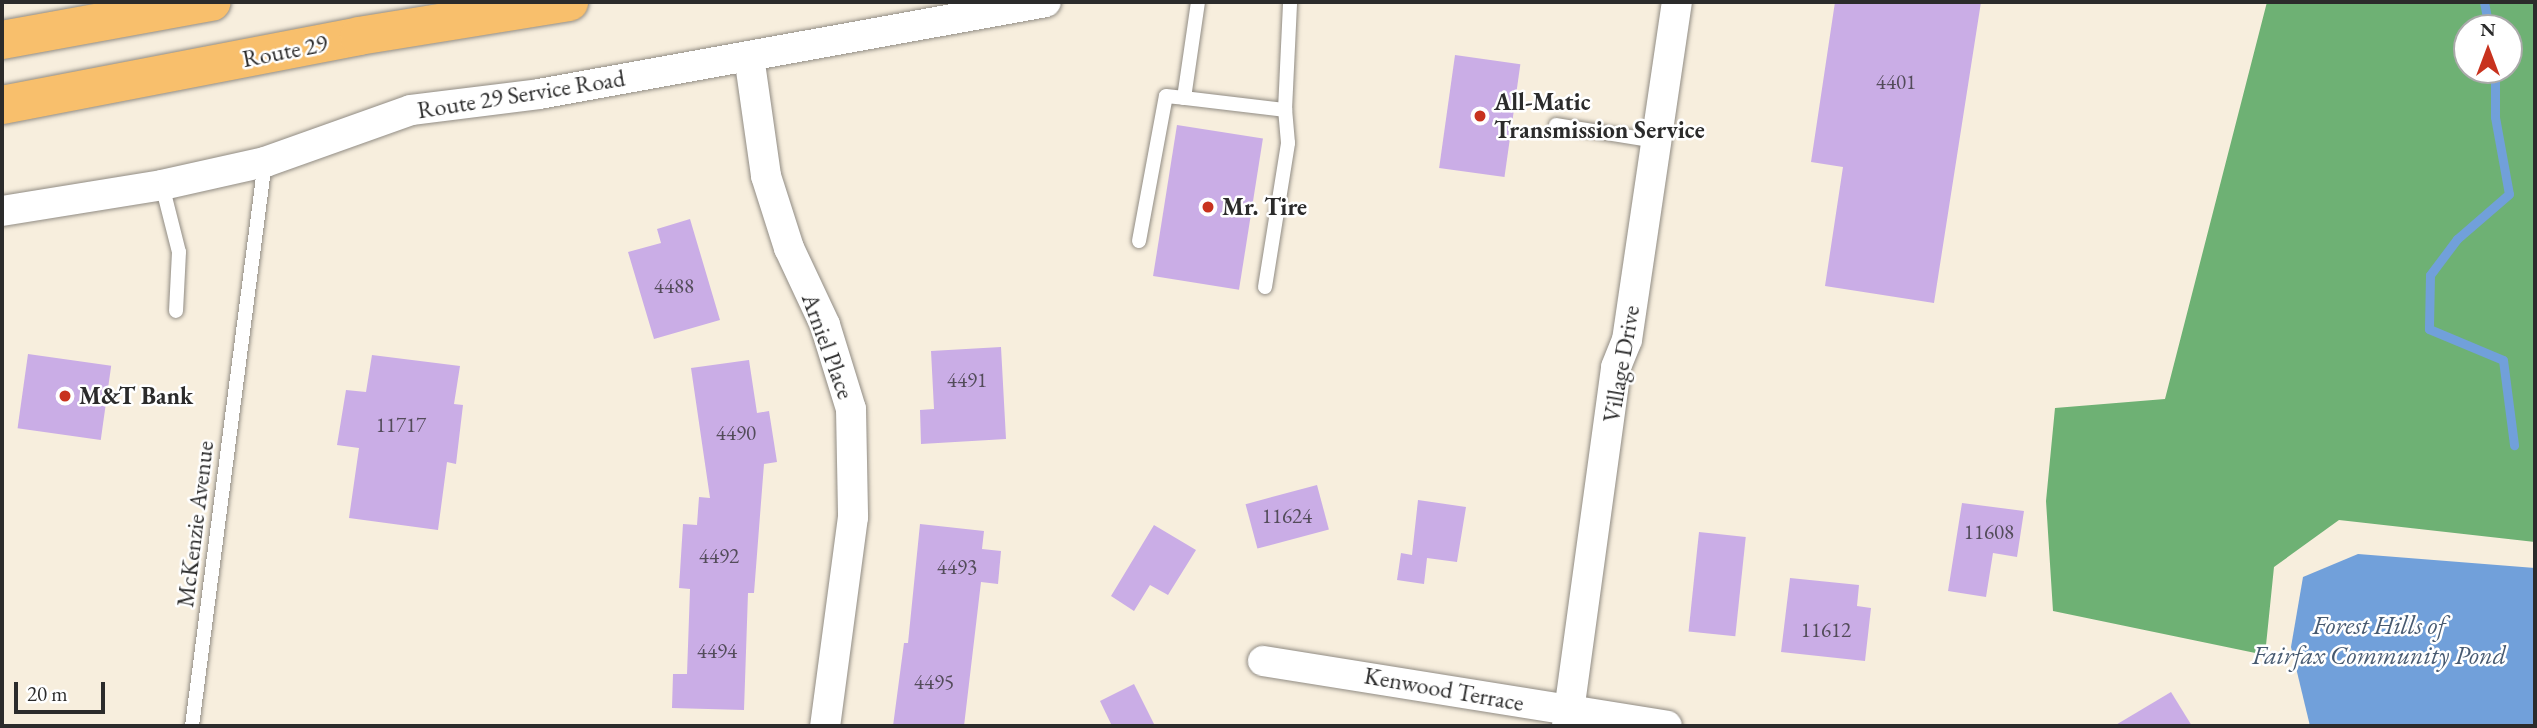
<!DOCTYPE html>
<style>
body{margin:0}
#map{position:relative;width:2537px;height:728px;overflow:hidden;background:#f7eedd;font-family:"EB Garamond",serif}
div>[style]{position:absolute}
.forest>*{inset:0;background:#6eb174}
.water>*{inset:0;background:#71a0da}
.stream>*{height:9px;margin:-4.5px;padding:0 4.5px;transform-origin:4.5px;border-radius:4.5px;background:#71a0da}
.building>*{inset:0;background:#caade6;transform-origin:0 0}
.roads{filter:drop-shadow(0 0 2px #918c84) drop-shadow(0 0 2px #918c84)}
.lane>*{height:14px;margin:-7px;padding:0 7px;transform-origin:7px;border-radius:7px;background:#fff}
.street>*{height:30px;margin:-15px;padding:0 15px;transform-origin:15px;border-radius:15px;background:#fff}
.primary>*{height:38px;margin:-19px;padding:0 19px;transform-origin:19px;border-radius:19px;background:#f8bf6c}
.dots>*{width:19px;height:19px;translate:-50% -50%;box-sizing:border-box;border:4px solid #fff;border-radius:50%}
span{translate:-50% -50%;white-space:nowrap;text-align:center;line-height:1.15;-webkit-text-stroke:5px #fff;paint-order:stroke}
.number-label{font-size:21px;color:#534c5a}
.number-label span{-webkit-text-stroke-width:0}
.street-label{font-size:24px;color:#2b2b2b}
.poi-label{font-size:24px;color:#2b2b2b;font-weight:700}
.left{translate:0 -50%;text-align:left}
.water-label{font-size:26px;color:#475a71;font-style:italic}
.frame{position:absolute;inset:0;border:4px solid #2b2b2b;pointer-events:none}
.north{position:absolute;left:2453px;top:14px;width:70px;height:70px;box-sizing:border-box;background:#fff;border:2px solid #aaa;border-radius:50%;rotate:0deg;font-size:19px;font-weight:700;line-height:28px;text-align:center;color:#2b2b2b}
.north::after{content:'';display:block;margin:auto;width:24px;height:32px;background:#c8321e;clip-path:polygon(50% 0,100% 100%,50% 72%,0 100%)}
.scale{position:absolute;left:14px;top:682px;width:91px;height:32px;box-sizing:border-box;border:4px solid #2b2b2b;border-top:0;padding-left:9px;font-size:21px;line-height:24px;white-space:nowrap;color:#2b2b2b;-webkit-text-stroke:5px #fff;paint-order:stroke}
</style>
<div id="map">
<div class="forest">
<i style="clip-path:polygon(evenodd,2267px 2px,2535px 2px,2535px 542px,2339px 520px,2274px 567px,2265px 655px,2053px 611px,2046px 501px,2055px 408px,2165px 399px,2267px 2px,2467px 28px,2509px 28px,2509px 70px,2467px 70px,2467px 28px)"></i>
</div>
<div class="water">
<i style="clip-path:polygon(2358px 554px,2535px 568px,2535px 726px,2310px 726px,2291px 647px,2303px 577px)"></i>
</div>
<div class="stream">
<i style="left:2484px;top:2px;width:26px;rotate:79deg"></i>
<i style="left:2495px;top:70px;width:47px;rotate:90deg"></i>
<i style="left:2495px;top:117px;width:78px;rotate:79.7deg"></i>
<i style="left:2509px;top:194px;width:69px;rotate:139.1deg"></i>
<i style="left:2457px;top:239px;width:45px;rotate:126.9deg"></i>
<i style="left:2430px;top:275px;width:54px;rotate:91.1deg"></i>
<i style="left:2429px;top:329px;width:80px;rotate:22.7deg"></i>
<i style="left:2503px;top:360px;width:86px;rotate:82.6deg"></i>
</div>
<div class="building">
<i style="clip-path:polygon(1835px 2px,1981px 2px,1934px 303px,1825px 286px,1843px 167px,1811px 162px)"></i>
<i style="left:1455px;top:55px;width:66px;height:114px;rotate:8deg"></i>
<i style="left:1177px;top:125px;width:87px;height:153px;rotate:9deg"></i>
<i style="clip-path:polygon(690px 219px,720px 320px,654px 339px,628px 252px,661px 243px,657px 229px)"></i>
<i style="clip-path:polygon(1001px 347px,1006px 439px,921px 444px,920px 410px,934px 409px,931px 351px)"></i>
<i style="left:28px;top:354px;width:84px;height:75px;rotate:8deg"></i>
<i style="clip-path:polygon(372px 355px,460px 366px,454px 404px,463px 405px,456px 464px,447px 462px,438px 530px,349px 518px,359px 448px,337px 445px,346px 390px,366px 392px)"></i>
<i style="clip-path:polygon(749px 360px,757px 413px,769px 411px,777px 462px,764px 464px,754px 593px,748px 593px,744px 710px,672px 708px,673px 674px,687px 674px,690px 589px,679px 588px,683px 524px,697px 525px,699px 497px,710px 498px,691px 368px)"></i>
<i style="left:1317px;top:485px;width:46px;height:74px;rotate:75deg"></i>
<i style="clip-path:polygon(1418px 500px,1466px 507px,1457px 562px,1427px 558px,1424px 584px,1397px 580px,1401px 553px,1412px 555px)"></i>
<i style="clip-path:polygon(1962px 503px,2024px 511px,2017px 557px,1993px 553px,1986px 597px,1948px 591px)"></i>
<i style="clip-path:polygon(920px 524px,984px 531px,982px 549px,1001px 551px,998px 584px,981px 582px,964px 726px,893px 726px,904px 643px,908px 643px)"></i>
<i style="clip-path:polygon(1154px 525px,1196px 550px,1168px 595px,1150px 585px,1134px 611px,1111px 596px)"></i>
<i style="left:1699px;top:532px;width:47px;height:100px;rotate:6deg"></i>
<i style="clip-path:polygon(1790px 578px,1859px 585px,1857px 606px,1871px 608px,1865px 661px,1781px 652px)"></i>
<i style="clip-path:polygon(1134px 684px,1155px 726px,1112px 726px,1100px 701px)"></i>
<i style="clip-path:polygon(2171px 692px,2192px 726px,2114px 726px)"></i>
</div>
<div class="roads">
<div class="lane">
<i style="left:1184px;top:98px;width:102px;rotate:6.8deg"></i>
<i style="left:1556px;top:125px;width:101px;rotate:9.1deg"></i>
<i style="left:162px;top:185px;width:69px;rotate:75.8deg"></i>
<i style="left:179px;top:252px;width:59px;rotate:92.9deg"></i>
<i style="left:1139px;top:241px;width:147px;rotate:-79.5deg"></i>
<i style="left:1166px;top:96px;width:18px;rotate:6deg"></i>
<i style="left:1184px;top:98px;width:97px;rotate:-81.7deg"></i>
<i style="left:1265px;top:287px;width:146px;rotate:-80.9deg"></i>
<i style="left:1288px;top:143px;width:33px;rotate:-95deg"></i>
<i style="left:1285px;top:110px;width:108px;rotate:-87.3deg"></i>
<i style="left:192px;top:726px;width:569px;rotate:-82.63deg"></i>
</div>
<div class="street">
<i style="left:749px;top:56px;width:121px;rotate:81.9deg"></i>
<i style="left:766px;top:176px;width:76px;rotate:72.3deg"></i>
<i style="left:789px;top:248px;width:85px;rotate:64.9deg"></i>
<i style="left:825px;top:325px;width:88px;rotate:72.8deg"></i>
<i style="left:851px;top:409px;width:108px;rotate:88.9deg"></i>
<i style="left:853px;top:517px;width:211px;rotate:97.6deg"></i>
<i style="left:2px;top:211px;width:162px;rotate:-9.2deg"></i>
<i style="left:162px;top:185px;width:106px;rotate:-12.6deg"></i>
<i style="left:265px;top:162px;width:155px;rotate:-19.6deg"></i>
<i style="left:411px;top:110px;width:129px;rotate:-7.1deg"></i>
<i style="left:539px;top:94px;width:515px;rotate:-10.28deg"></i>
<i style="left:1263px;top:661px;width:409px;rotate:9.1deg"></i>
<i style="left:1567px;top:726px;width:362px;rotate:-82.2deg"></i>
<i style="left:1616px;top:367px;width:29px;rotate:-68deg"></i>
<i style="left:1627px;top:340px;width:342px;rotate:-81.6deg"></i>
</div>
<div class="primary">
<i style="left:2px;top:40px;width:213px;rotate:-10.3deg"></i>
<i style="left:2px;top:105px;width:364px;rotate:-10.9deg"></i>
<i style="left:359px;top:36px;width:213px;rotate:-9.2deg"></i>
</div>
</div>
<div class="dots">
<i style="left:1480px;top:116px;background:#c8321e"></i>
<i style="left:1208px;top:207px;background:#c8321e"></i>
<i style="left:65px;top:396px;background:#c8321e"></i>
</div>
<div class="number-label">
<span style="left:1896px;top:82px">4401</span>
<span style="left:674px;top:286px">4488</span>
<span style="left:967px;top:380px">4491</span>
<span style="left:401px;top:425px">11717</span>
<span style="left:736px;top:433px">4490</span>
<span style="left:1287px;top:516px">11624</span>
<span style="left:1989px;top:532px">11608</span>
<span style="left:719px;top:556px">4492</span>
<span style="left:957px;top:567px">4493</span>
<span style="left:1826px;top:630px">11612</span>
<span style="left:717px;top:651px">4494</span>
<span style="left:934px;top:682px">4495</span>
</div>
<div class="street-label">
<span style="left:285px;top:51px;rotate:-11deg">Route 29</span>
<span style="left:521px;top:94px;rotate:-9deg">Route 29 Service Road</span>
<span style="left:828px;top:346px;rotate:70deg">Arniel Place</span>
<span style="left:1621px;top:364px;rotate:-80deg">Village Drive</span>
<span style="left:195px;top:524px;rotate:-83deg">McKenzie Avenue</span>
<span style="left:1444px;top:689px;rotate:10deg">Kenwood Terrace</span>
</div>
<div class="poi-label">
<span class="left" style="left:1494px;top:116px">All-Matic<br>Transmission Service</span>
<span class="left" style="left:1222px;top:207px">Mr. Tire</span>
<span class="left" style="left:79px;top:396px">M&amp;T Bank</span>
</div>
<div class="water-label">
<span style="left:2379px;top:641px">Forest Hills of<br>Fairfax Community Pond</span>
</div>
<div class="frame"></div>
<div class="north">N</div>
<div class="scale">20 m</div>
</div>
